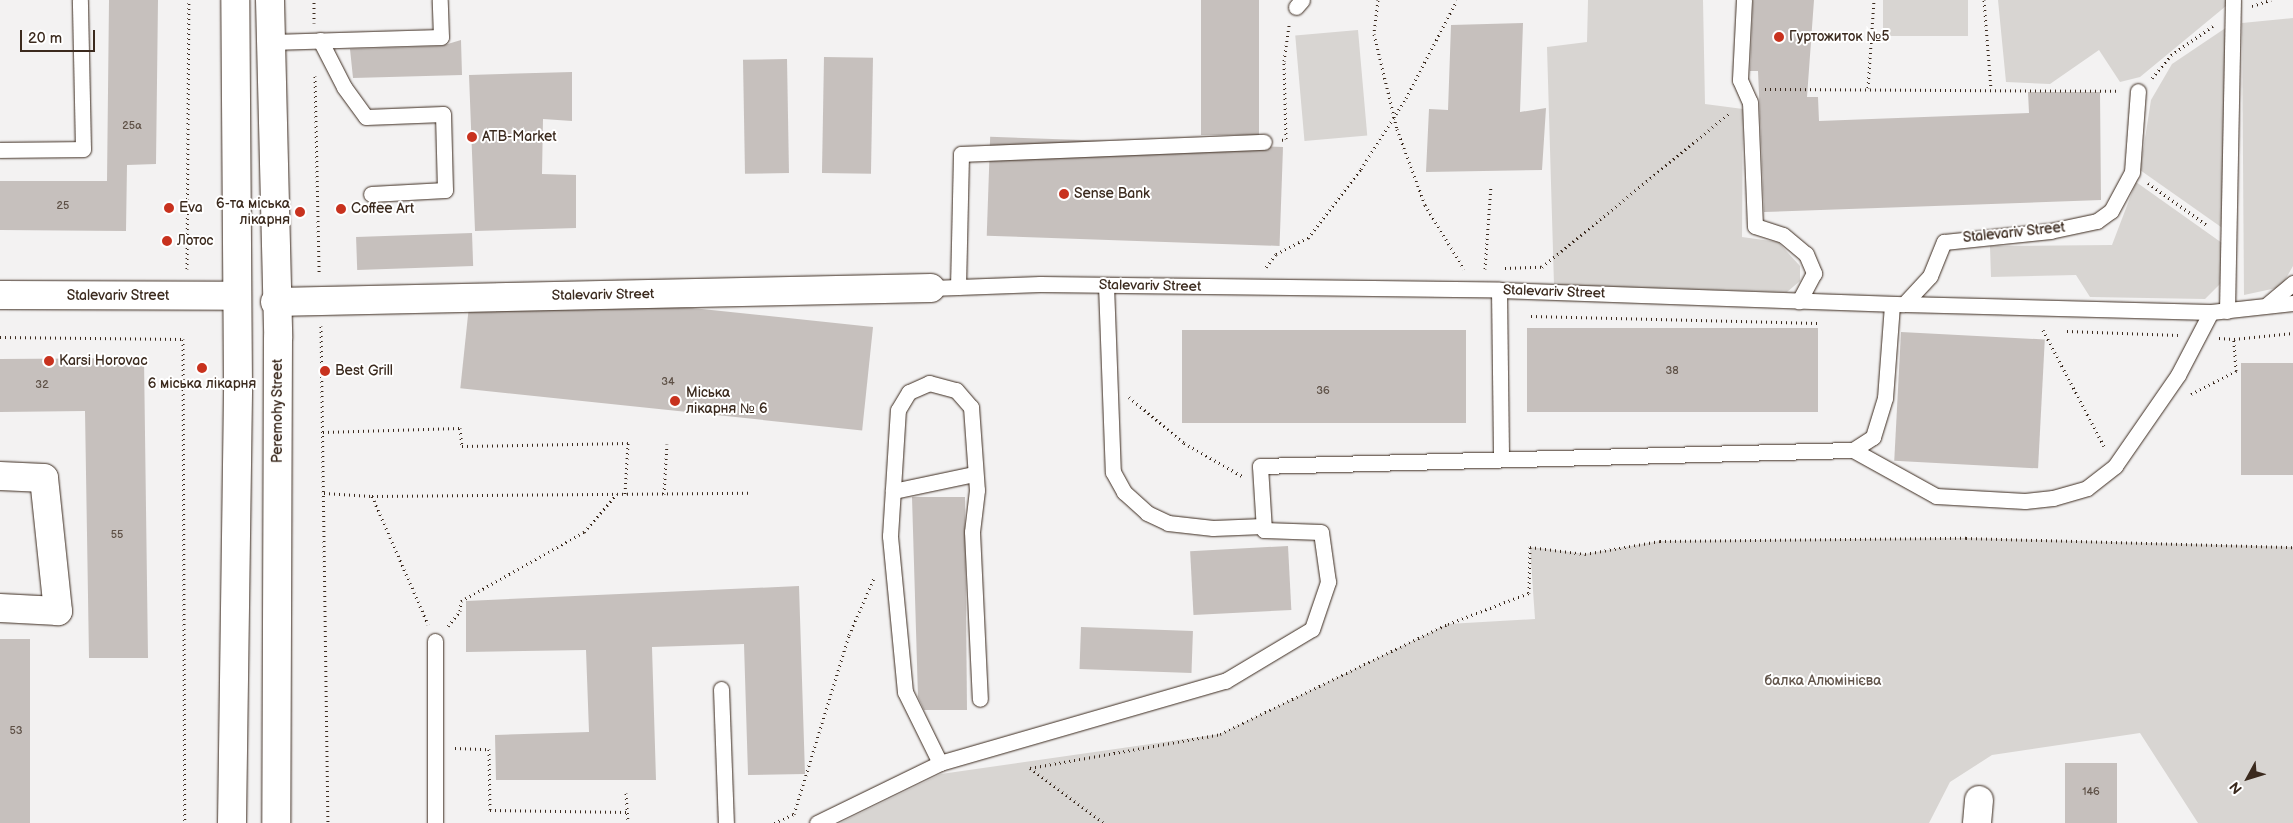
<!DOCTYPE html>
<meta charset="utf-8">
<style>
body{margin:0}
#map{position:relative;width:2293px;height:823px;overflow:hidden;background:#f3f2f2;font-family:"Balsamiq Sans",sans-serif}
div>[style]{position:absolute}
.green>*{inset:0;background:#d8d5d2;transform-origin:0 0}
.building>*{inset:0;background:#c6c0bd;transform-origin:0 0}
.path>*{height:3px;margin-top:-1.5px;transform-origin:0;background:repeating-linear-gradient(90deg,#3b2a1e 0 1px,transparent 0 5px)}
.roads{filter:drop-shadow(0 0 1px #3b2a1e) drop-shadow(0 0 1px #3b2a1e)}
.service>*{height:15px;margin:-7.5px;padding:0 7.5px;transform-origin:7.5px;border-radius:7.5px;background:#fff}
.minor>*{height:28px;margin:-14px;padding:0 14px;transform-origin:14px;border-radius:14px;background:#fff}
.secondary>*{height:28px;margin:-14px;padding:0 14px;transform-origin:14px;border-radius:14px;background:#fff}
.dots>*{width:14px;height:14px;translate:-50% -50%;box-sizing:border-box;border:2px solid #fff;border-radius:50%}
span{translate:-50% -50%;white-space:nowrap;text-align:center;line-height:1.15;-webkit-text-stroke:4px #fff;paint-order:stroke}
.number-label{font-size:11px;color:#5e5046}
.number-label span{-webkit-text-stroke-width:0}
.poi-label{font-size:14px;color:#3b2a1e}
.left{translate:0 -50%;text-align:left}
.right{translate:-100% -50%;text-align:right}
.street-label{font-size:14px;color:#3b2a1e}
.park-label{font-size:14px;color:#62554b}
.north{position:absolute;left:2223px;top:753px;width:50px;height:50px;-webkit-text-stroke:4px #fff;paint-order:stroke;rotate:231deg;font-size:14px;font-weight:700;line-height:20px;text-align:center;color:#3b2a1e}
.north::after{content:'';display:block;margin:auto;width:18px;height:22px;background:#3b2a1e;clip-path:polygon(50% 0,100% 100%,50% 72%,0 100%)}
.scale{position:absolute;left:20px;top:30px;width:75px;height:22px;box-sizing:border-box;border:2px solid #3b2a1e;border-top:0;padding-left:6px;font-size:15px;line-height:18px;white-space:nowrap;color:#3b2a1e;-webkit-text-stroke:4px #fff;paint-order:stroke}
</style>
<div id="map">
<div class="green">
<i style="clip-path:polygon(1588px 0,1703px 0,1705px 104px,1743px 109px,1742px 237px,1778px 242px,1800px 266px,1800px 281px,1787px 292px,1554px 285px,1547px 47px,1587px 42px)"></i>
<i style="left:1883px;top:0;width:85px;height:36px"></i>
<i style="clip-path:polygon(1998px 0,2226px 0,2226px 6px,2140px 77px,2120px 82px,2099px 50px,2050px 84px,2006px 82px)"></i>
<i style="clip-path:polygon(2293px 18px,2293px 266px,2281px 287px,2244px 295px,2242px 23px)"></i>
<i style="clip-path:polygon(2227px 27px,2221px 227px,2140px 170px,2151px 100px,2172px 64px)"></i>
<i style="left:1358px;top:30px;width:106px;height:63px;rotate:85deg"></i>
<i style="clip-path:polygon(2136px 182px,2222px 243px,2220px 284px,2205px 299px,2090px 297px,2076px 275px,1991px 277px,1990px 246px,2112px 245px)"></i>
<i style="clip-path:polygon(1966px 538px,2293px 547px,2293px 823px,2198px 823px,2140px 733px,1992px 755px,1950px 782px,1929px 823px,840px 823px,941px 774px,1220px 734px,1448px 624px,1535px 619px,1530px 547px,1585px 554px,1660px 541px)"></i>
</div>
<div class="building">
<i style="clip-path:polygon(109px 0,158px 0,156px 164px,127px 165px,126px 231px,0 230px,0 181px,107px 181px)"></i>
<i style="left:1201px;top:0;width:58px;height:135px"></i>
<i style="clip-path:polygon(1753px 0,1814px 0,1807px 97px,1818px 97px,1819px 121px,2029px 113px,2028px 92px,2100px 92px,2101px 200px,1764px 212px,1758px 71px,1750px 71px)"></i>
<i style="clip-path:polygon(1523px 23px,1520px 112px,1546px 108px,1542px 170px,1426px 172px,1429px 109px,1448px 110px,1451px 25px)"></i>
<i style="clip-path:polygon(461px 40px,462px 75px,353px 78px,350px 49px,441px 46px)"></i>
<i style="left:824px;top:57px;width:49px;height:116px;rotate:1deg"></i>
<i style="left:787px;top:59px;width:114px;height:44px;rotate:89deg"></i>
<i style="clip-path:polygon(572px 72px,572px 121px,543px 119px,542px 174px,576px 175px,576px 228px,475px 231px,469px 75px)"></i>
<i style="left:1283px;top:147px;width:99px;height:293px;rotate:92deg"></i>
<i style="left:472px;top:233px;width:33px;height:116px;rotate:88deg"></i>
<i style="left:873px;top:327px;width:104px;height:404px;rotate:96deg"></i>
<i style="left:1818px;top:328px;width:84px;height:291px;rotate:90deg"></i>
<i style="left:1182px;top:330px;width:284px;height:93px"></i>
<i style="left:1901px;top:332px;width:144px;height:129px;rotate:3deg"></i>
<i style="clip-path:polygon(144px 358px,148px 658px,89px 658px,85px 411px,0 412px,0 359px)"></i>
<i style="left:2293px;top:363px;width:112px;height:52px;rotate:90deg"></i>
<i style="clip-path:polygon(912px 497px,965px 497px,967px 710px,924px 710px,918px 697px)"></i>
<i style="left:1288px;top:546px;width:64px;height:98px;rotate:87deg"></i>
<i style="clip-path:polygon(799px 586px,805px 774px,748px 775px,744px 644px,652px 647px,656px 780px,496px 780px,495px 735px,589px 732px,586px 650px,466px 652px,466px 601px)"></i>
<i style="left:1081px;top:627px;width:112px;height:42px;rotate:2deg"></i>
<i style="left:0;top:639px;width:30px;height:184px"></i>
<i style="left:2065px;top:763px;width:52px;height:60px"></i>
</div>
<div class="path">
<i style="left:1378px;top:0;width:34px;rotate:97deg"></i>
<i style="left:1374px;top:34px;width:98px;rotate:76.4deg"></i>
<i style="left:1397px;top:129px;width:81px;rotate:69.8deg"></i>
<i style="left:1425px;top:205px;width:75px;rotate:58.6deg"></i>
<i style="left:1984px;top:0;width:89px;rotate:85.5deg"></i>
<i style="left:2252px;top:6px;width:20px;rotate:-18deg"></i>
<i style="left:314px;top:23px;width:23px;rotate:-90deg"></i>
<i style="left:315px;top:76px;width:199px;rotate:88.8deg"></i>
<i style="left:2152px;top:78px;width:30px;rotate:-50deg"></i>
<i style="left:2171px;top:55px;width:51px;rotate:-34.6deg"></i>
<i style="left:1868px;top:88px;width:88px;rotate:-86.1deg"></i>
<i style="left:1765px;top:89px;width:354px;rotate:0.3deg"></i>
<i style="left:1282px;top:140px;width:4px;rotate:-14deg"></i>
<i style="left:1286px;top:139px;width:78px;rotate:-91.5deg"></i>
<i style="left:1284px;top:61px;width:36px;rotate:-82deg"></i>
<i style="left:2148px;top:183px;width:74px;rotate:35.6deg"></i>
<i style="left:1266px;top:267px;width:16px;rotate:-52deg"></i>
<i style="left:1276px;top:254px;width:36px;rotate:-27deg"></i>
<i style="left:1308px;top:238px;width:87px;rotate:-52.5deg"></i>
<i style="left:1361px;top:169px;width:84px;rotate:-57.6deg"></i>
<i style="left:1406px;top:98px;width:110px;rotate:-62.5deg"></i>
<i style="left:1505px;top:268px;width:37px;rotate:-2deg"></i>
<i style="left:1542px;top:267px;width:244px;rotate:-39.4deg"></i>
<i style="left:187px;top:269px;width:269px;rotate:-89.6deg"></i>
<i style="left:1485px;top:269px;width:83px;rotate:-85.9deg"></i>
<i style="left:1531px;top:316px;width:287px;rotate:1.4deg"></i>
<i style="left:321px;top:326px;width:497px;rotate:89.2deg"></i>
<i style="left:2043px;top:330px;width:131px;rotate:62.3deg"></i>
<i style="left:2067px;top:331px;width:111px;rotate:2.1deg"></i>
<i style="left:0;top:337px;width:183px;rotate:0.6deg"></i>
<i style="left:183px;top:339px;width:484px;rotate:89.8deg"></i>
<i style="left:2219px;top:338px;width:15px;rotate:4deg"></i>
<i style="left:2191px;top:394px;width:51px;rotate:-27.1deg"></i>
<i style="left:2236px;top:371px;width:32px;rotate:-94deg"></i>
<i style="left:2234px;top:339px;width:59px;rotate:-5.8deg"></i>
<i style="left:1129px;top:397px;width:72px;rotate:39.9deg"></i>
<i style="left:1184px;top:443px;width:67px;rotate:29.6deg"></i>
<i style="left:323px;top:432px;width:137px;rotate:-1.7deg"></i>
<i style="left:460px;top:428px;width:18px;rotate:84deg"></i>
<i style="left:462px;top:446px;width:166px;rotate:-1deg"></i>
<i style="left:628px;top:443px;width:51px;rotate:93.4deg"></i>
<i style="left:324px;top:493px;width:48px;rotate:3.6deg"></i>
<i style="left:372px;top:496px;width:140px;rotate:66.4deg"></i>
<i style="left:664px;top:494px;width:50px;rotate:-86.6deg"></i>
<i style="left:372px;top:496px;width:380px;rotate:-0.5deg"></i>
<i style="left:448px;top:626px;width:19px;rotate:-51deg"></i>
<i style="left:460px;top:611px;width:10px;rotate:-84deg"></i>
<i style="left:461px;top:601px;width:141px;rotate:-29.3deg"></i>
<i style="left:584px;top:532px;width:50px;rotate:-49deg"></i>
<i style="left:455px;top:748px;width:34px;rotate:2deg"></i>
<i style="left:489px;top:749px;width:61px;rotate:89.1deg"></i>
<i style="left:490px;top:810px;width:137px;rotate:0.8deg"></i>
<i style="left:1030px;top:768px;width:193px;rotate:-10.1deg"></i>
<i style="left:1220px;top:734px;width:253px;rotate:-25.8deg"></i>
<i style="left:1448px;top:624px;width:87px;rotate:-20.9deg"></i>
<i style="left:1529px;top:593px;width:46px;rotate:-88.8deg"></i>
<i style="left:1530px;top:547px;width:55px;rotate:7.3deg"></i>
<i style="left:1585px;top:554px;width:76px;rotate:-9.8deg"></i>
<i style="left:1660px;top:541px;width:306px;rotate:-0.6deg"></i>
<i style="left:1966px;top:538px;width:327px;rotate:1.6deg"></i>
<i style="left:1030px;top:768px;width:92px;rotate:36.6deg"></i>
<i style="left:626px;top:793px;width:30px;rotate:86deg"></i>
<i style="left:794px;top:814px;width:187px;rotate:-72.9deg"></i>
<i style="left:849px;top:635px;width:62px;rotate:-66.3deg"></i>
<i style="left:774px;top:823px;width:24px;rotate:-24deg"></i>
</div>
<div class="roads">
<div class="service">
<i style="left:1744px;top:0;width:80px;rotate:92.9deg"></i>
<i style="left:1740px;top:80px;width:24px;rotate:66deg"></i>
<i style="left:1750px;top:102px;width:124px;rotate:87.7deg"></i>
<i style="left:1755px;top:226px;width:29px;rotate:18deg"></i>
<i style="left:1783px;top:235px;width:30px;rotate:40deg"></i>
<i style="left:1806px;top:254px;width:21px;rotate:67deg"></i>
<i style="left:1814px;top:273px;width:32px;rotate:118deg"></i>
<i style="left:1296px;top:7px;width:9px;rotate:-49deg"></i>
<i style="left:320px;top:40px;width:53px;rotate:62.9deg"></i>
<i style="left:344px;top:87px;width:37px;rotate:54deg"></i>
<i style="left:366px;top:117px;width:77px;rotate:-2.2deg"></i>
<i style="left:443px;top:114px;width:76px;rotate:88.5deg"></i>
<i style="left:445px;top:190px;width:74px;rotate:176.9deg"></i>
<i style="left:271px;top:42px;width:170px;rotate:-1.7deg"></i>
<i style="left:441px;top:37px;width:37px;rotate:-92deg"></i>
<i style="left:0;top:150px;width:83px;rotate:-0.7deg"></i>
<i style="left:83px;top:149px;width:149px;rotate:-91.2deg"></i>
<i style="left:1106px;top:285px;width:187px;rotate:87.9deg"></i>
<i style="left:1113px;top:472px;width:23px;rotate:61deg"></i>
<i style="left:1124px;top:492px;width:31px;rotate:42deg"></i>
<i style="left:1147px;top:513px;width:23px;rotate:25deg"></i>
<i style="left:1168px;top:523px;width:45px;rotate:6.3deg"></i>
<i style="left:1213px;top:528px;width:50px;rotate:-2.3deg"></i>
<i style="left:958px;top:287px;width:133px;rotate:-88.7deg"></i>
<i style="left:961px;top:154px;width:303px;rotate:-2.3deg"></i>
<i style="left:931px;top:288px;width:109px;rotate:-2.1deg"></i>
<i style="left:1040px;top:284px;width:459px;rotate:0.7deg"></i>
<i style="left:1499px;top:290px;width:405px;rotate:2deg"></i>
<i style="left:1904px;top:304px;width:38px;rotate:-47deg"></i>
<i style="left:1930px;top:276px;width:37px;rotate:-68deg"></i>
<i style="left:1944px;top:242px;width:107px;rotate:-5.9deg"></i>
<i style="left:2050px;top:231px;width:48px;rotate:-12deg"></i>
<i style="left:2097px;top:221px;width:17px;rotate:-36deg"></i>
<i style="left:2111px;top:211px;width:44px;rotate:-61.7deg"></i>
<i style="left:2132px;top:172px;width:81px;rotate:-85.8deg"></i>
<i style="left:1499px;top:290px;width:169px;rotate:89.3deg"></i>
<i style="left:1904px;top:304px;width:307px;rotate:1.5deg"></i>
<i style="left:2211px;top:312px;width:82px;rotate:-6.3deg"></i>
<i style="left:2268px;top:304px;width:33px;rotate:-40deg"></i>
<i style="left:2227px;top:311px;width:311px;rotate:-88.9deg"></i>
<i style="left:1853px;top:450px;width:24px;rotate:-33deg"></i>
<i style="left:1873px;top:437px;width:41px;rotate:-72.9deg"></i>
<i style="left:1885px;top:398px;width:94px;rotate:-85.7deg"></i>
<i style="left:893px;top:491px;width:83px;rotate:-11.9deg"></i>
<i style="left:721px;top:689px;width:134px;rotate:87.9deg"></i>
<i style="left:940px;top:763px;width:79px;rotate:-116.2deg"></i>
<i style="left:905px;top:692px;width:157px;rotate:-95.5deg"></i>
<i style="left:890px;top:536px;width:126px;rotate:-86.4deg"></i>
<i style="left:898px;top:410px;width:21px;rotate:-59deg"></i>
<i style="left:909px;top:392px;width:22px;rotate:-24deg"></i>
<i style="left:929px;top:383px;width:28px;rotate:15deg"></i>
<i style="left:956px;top:390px;width:23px;rotate:49deg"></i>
<i style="left:971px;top:407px;width:83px;rotate:85.9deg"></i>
<i style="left:977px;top:490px;width:42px;rotate:96.8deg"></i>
<i style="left:972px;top:532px;width:167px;rotate:87.3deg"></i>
<i style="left:435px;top:823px;width:182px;rotate:-90deg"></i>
<i style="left:817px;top:823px;width:137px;rotate:-26deg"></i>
<i style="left:940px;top:763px;width:297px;rotate:-16.1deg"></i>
<i style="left:1225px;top:681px;width:101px;rotate:-30.9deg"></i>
<i style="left:1312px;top:629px;width:50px;rotate:-71.2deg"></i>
<i style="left:1328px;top:582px;width:50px;rotate:-98deg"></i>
<i style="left:1321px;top:532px;width:57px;rotate:-178deg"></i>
<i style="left:1264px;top:530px;width:64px;rotate:-93.6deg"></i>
<i style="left:1260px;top:466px;width:593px;rotate:-1.55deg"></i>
<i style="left:1853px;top:450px;width:95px;rotate:29deg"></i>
<i style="left:1936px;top:496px;width:89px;rotate:3.2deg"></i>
<i style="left:2025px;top:501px;width:28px;rotate:-6deg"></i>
<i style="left:2053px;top:498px;width:35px;rotate:-16deg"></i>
<i style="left:2087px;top:488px;width:36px;rotate:-38deg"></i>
<i style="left:2115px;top:466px;width:111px;rotate:-55.3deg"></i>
<i style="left:2178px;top:375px;width:71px;rotate:-62.4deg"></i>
</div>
<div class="minor">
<i style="left:0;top:295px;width:237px;rotate:0.2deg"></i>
<i style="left:275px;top:302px;width:656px;rotate:-1.22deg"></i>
<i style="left:0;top:476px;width:44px;rotate:2.6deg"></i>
<i style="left:44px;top:478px;width:134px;rotate:84deg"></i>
<i style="left:58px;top:611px;width:58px;rotate:-177deg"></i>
<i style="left:1977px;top:823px;width:23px;rotate:-85deg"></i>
</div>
<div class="secondary">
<i style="left:270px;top:0;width:338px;rotate:88.6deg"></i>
<i style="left:278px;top:338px;width:485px;rotate:90.2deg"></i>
<i style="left:232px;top:823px;width:437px;rotate:-89.2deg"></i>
<i style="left:238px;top:386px;width:386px;rotate:-90.4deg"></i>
</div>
</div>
<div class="dots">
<i style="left:1779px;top:37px;background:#c8321e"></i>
<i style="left:472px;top:137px;background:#c8321e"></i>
<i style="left:1064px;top:194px;background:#c8321e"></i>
<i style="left:169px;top:208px;background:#c8321e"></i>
<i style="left:341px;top:209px;background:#c8321e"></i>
<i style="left:300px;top:212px;background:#c8321e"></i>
<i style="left:167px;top:241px;background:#c8321e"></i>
<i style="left:49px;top:361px;background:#c8321e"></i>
<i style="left:202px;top:368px;background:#c8321e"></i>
<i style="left:325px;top:371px;background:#c8321e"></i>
<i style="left:675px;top:401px;background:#c8321e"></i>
</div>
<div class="number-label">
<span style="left:132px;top:126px">25а</span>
<span style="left:63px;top:206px">25</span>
<span style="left:1672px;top:371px">38</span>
<span style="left:668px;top:382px">34</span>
<span style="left:42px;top:385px">32</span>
<span style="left:1323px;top:391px">36</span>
<span style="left:117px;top:535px">55</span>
<span style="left:16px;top:731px">53</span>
<span style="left:2091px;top:792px">146</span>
</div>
<div class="poi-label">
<span class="left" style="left:1789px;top:37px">Гуртожиток №5</span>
<span class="left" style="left:482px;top:137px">ATB-Market</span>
<span class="left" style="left:1074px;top:194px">Sense Bank</span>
<span class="right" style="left:290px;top:212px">6-та міська<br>лікарня</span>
<span class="left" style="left:179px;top:208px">Eva</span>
<span class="left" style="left:351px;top:209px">Coffee Art</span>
<span class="left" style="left:177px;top:241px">Лотос</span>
<span class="left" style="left:59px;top:361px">Karsi Horovac</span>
<span class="left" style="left:335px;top:371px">Best Grill</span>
<span style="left:202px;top:384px">6 міська лікарня</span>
<span class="left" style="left:686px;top:401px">Мiська<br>лiкарня № 6</span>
</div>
<div class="street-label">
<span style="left:2014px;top:233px;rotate:-6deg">Stalevariv Street</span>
<span style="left:1150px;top:286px;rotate:1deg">Stalevariv Street</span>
<span style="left:1554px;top:292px;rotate:2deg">Stalevariv Street</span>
<span style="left:603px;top:295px;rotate:-1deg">Stalevariv Street</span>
<span style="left:118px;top:296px">Stalevariv Street</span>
<span style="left:278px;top:411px;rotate:-90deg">Peremohy Street</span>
</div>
<div class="park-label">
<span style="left:1823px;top:681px">балка Алюмінієва</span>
</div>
<div class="north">N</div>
<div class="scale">20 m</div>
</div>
